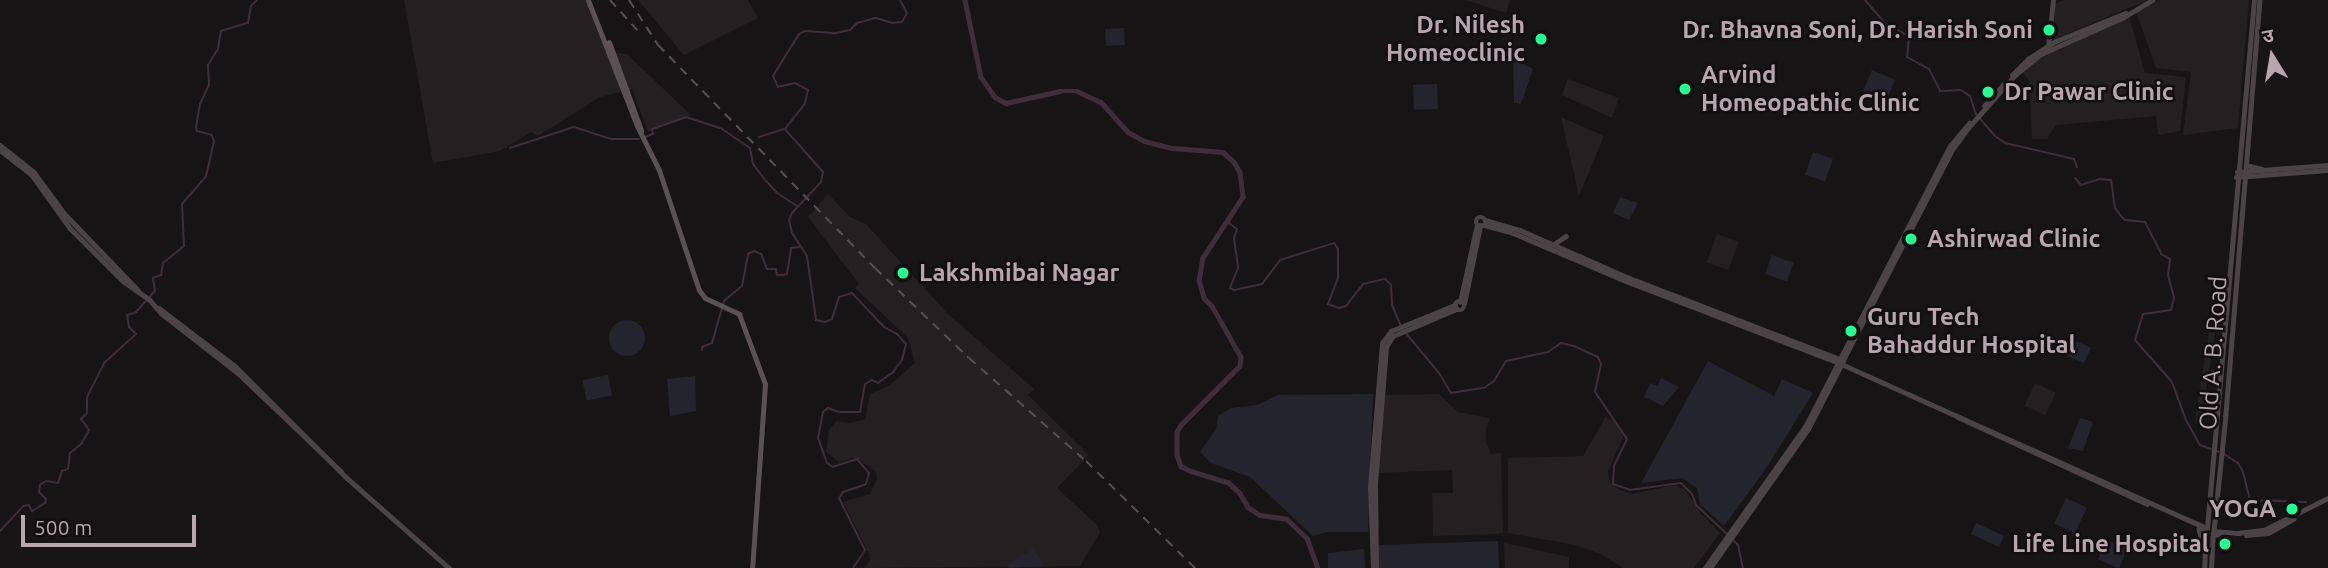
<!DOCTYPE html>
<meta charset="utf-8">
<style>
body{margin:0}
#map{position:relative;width:2328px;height:568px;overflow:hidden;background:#171415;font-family:Ubuntu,"Noto Sans Devanagari",sans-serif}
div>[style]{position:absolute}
.built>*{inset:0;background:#242021;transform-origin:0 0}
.green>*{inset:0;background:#24242f;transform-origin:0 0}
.round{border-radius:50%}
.stream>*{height:2px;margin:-1px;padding:0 1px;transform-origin:1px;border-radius:1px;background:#412c3b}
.river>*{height:4.5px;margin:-2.25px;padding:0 2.25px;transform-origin:2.25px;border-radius:2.25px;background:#412c3b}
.secondary>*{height:4.5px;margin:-2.25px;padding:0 2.25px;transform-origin:2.25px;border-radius:2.25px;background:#4c4347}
.secondary>.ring{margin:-2.25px;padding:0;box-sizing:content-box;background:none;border:4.5px solid #4c4347;border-radius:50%}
.primary>*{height:5px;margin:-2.5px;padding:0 2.5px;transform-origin:2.5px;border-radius:2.5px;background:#5b5155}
.rail>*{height:2px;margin-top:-1px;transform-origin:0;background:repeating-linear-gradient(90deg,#574e52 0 9px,transparent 0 16px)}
.dots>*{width:19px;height:19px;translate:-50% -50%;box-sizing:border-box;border:4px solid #120f10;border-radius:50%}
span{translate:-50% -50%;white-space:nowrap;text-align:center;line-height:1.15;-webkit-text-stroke:5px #120f10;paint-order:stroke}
.poi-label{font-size:24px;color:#b8a5ae;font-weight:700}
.right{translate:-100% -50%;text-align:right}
.left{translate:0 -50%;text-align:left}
.street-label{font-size:24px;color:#b8a5ae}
.north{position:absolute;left:2237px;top:21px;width:70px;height:70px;-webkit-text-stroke:5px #120f10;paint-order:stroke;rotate:349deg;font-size:19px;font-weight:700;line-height:28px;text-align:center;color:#b8a5ae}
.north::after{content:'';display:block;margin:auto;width:24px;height:32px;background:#b8a5ae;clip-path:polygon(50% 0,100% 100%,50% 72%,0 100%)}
.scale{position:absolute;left:21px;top:515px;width:175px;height:32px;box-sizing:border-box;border:4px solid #b8a5ae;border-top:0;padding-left:9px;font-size:21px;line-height:24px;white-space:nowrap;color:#b8a5ae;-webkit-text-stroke:5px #120f10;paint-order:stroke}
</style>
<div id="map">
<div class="built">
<i style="clip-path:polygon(404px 0,587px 0,606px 52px,627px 54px,691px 115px,648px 132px,632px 89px,600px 97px,538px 136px,531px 132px,500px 151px,433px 163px)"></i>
<i style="clip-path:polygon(638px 0,748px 0,758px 18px,684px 55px)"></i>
<i style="clip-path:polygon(1465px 0,1510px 0,1506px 13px)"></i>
<i style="clip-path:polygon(2064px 0,2148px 0,2054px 39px,2055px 4px)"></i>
<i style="clip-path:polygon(2159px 0,2249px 0,2238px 128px,2183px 135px,2191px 72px,2156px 68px,2136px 12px)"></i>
<i style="clip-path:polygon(2129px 16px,2145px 73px,2186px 77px,2180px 131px,2158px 135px,2156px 116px,2056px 125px,2047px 139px,2032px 139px,2029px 80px,2022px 72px,2049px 51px)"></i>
<i style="clip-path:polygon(1568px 79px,1619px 98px,1612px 118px,1562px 95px)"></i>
<i style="clip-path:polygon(1561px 117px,1604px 136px,1579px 196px)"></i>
<i style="clip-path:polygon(828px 194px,850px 217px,866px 224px,948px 314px,1034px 389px,1028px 395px,1089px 455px,1057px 488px,1097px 525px,1100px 532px,1080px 566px,864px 568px,870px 561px,869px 553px,843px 502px,870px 494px,877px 479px,876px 472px,860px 460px,852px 458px,839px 462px,826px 452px,829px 430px,837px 421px,850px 423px,865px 419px,870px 394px,889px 386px,915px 363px,908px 338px,855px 288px,859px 284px,808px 217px)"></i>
<i style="left:1717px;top:234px;width:23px;height:30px;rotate:20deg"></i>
<i style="left:2209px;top:332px;width:6px;height:91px;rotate:9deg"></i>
<i style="left:2035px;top:383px;width:23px;height:25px;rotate:25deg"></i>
<i style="clip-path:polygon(1439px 394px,1458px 412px,1490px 418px,1486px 429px,1486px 443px,1491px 454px,1501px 453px,1503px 532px,1498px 534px,1433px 536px,1432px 493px,1453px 493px,1452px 470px,1378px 473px,1385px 395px)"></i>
<i style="clip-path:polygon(1606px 416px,1621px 428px,1623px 437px,1608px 471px,1609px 481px,1618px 489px,1632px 494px,1675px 485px,1685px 490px,1701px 513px,1720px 533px,1694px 568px,1623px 568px,1601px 554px,1575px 545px,1508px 533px,1508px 458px,1583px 456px)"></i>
<i style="clip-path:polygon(1504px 543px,1569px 557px,1569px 568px,1505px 568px)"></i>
</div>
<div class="green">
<i style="left:1124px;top:28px;width:17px;height:19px;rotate:87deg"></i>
<i style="clip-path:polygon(1513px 59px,1533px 69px,1521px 104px,1514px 103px)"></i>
<i style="left:1872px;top:70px;width:25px;height:23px;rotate:23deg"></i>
<i style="left:1437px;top:84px;width:25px;height:24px;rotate:88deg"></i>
<i style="left:1813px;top:152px;width:21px;height:24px;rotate:19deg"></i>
<i style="clip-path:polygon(1620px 197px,1638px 203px,1629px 220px,1613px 213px)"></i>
<i style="left:1772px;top:255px;width:23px;height:20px;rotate:20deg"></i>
<i class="round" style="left:609px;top:320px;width:36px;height:36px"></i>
<i style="left:2072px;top:339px;width:21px;height:17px;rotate:25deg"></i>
<i style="clip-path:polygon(1708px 361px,1774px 396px,1782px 379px,1813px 393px,1765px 470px,1724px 526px,1700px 504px,1697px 488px,1682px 478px,1641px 483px)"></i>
<i style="left:608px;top:375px;width:21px;height:26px;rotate:79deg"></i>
<i style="clip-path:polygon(695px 376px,696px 411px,670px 416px,667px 379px)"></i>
<i style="clip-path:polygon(1661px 378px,1679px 387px,1663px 406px,1644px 397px,1650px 383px,1658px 386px)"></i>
<i style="clip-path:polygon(1373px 394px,1368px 532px,1327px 532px,1313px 536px,1250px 477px,1211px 463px,1200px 452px,1216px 429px,1218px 416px,1231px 408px,1257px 405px,1278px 395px)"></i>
<i style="clip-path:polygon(2080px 418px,2093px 422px,2083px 451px,2068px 448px)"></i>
<i style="left:2066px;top:498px;width:23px;height:28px;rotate:25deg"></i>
<i style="left:1976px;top:523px;width:31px;height:12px;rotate:25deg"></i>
<i style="left:2106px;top:540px;width:23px;height:21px;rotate:23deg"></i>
<i style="clip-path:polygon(1498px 541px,1499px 568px,1379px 568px,1378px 545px)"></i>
<i style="clip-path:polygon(1033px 549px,1045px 566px,1009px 568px,1007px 565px)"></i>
<i style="clip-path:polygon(1364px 549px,1365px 568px,1328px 568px,1328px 553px)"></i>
</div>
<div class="stream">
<i style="left:1865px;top:0;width:32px;rotate:49deg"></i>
<i style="left:1886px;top:24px;width:26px;rotate:28deg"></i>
<i style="left:1909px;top:36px;width:21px;rotate:95deg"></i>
<i style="left:1907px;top:57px;width:25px;rotate:29deg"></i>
<i style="left:1929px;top:69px;width:25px;rotate:63deg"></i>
<i style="left:1940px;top:91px;width:21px;rotate:-3deg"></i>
<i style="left:1961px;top:90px;width:11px;rotate:34deg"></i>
<i style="left:1970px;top:96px;width:19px;rotate:72deg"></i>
<i style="left:1976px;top:114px;width:29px;rotate:49deg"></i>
<i style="left:1995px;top:136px;width:12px;rotate:35deg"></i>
<i style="left:2005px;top:143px;width:71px;rotate:13.1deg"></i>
<i style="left:2074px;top:159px;width:9px;rotate:69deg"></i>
<i style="left:645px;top:137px;width:9px;rotate:-21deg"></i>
<i style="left:653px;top:134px;width:5px;rotate:-101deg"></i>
<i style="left:652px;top:129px;width:36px;rotate:-19deg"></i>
<i style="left:686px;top:117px;width:38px;rotate:18deg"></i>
<i style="left:722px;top:129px;width:34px;rotate:34deg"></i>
<i style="left:750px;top:148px;width:16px;rotate:79deg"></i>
<i style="left:753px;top:164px;width:21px;rotate:53deg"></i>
<i style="left:766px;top:181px;width:16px;rotate:47deg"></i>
<i style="left:777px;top:193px;width:24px;rotate:33deg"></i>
<i style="left:759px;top:137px;width:26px;rotate:-18deg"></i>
<i style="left:510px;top:148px;width:67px;rotate:-18.2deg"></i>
<i style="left:574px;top:127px;width:40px;rotate:18deg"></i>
<i style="left:612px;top:139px;width:27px"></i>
<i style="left:2075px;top:178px;width:9px;rotate:49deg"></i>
<i style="left:2081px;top:185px;width:19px;rotate:-18deg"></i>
<i style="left:2099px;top:179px;width:12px;rotate:5deg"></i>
<i style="left:2111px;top:180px;width:28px;rotate:82deg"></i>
<i style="left:2115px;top:208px;width:9px;rotate:54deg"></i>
<i style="left:2120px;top:215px;width:7px;rotate:45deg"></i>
<i style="left:2125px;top:220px;width:20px;rotate:6deg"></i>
<i style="left:2145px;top:222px;width:36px;rotate:63deg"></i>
<i style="left:2161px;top:254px;width:10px;rotate:29deg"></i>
<i style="left:2170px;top:259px;width:16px;rotate:97deg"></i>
<i style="left:2168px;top:275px;width:24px;rotate:75deg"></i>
<i style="left:2174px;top:298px;width:12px;rotate:104deg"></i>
<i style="left:2171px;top:310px;width:28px;rotate:172deg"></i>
<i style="left:2143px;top:314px;width:27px;rotate:107deg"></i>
<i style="left:2135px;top:340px;width:56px;rotate:48.6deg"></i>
<i style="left:2172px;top:382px;width:40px;rotate:69.8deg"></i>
<i style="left:2186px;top:420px;width:29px;rotate:61deg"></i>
<i style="left:2200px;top:445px;width:20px;rotate:20deg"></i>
<i style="left:1229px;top:223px;width:10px;rotate:37deg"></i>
<i style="left:1237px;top:229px;width:9px;rotate:108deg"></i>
<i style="left:1234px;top:238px;width:30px;rotate:82deg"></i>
<i style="left:1238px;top:268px;width:22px;rotate:112deg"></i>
<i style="left:1230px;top:288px;width:4px;rotate:27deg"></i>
<i style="left:1234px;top:290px;width:29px;rotate:-12deg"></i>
<i style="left:1262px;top:284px;width:30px;rotate:-53deg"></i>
<i style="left:1280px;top:260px;width:57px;rotate:-17.5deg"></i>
<i style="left:1334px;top:243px;width:7px;rotate:56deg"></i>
<i style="left:1338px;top:249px;width:29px;rotate:90deg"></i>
<i style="left:1338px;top:278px;width:28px;rotate:111deg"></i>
<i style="left:1328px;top:304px;width:12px;rotate:20deg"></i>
<i style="left:1339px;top:308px;width:7px;rotate:-16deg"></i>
<i style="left:1346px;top:306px;width:28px;rotate:-52deg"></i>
<i style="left:1363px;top:284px;width:23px;rotate:-13deg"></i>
<i style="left:1385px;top:279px;width:8px;rotate:45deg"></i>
<i style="left:1391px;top:285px;width:20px;rotate:87deg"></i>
<i style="left:1392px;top:305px;width:21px;rotate:67deg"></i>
<i style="left:1405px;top:332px;width:53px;rotate:50.3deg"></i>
<i style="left:1439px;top:373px;width:23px;rotate:59deg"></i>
<i style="left:1451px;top:393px;width:33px;rotate:-9deg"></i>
<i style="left:1484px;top:388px;width:12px;rotate:-35deg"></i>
<i style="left:1494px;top:381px;width:23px;rotate:-59deg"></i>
<i style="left:1506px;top:361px;width:43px;rotate:-12.1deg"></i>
<i style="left:1548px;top:352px;width:16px;rotate:-35deg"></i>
<i style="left:1561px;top:343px;width:13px;rotate:13deg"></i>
<i style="left:1574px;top:346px;width:26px;rotate:25deg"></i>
<i style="left:1598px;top:357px;width:8px;rotate:67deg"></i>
<i style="left:1601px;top:364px;width:29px;rotate:102deg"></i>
<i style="left:1595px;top:392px;width:57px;rotate:55.8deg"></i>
<i style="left:1627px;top:439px;width:30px;rotate:116deg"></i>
<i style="left:1614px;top:466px;width:18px;rotate:93deg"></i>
<i style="left:1613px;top:484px;width:18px;rotate:19deg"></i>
<i style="left:1630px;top:490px;width:51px;rotate:-7.8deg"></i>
<i style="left:1681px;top:483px;width:16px;rotate:45deg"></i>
<i style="left:1692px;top:494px;width:12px;rotate:70deg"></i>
<i style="left:1696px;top:505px;width:42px;rotate:43.1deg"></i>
<i style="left:702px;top:350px;width:3px;rotate:-90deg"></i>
<i style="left:702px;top:347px;width:11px;rotate:-22deg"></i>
<i style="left:712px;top:343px;width:44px;rotate:-74.1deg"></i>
<i style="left:724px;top:301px;width:23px;rotate:-40deg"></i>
<i style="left:742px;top:286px;width:33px;rotate:-79deg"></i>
<i style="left:748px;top:254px;width:7px;rotate:-27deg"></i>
<i style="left:754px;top:251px;width:8px;rotate:23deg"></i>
<i style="left:761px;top:254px;width:16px;rotate:68deg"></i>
<i style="left:767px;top:269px;width:9px"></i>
<i style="left:776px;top:269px;width:6px;rotate:81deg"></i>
<i style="left:777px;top:275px;width:6px"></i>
<i style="left:783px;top:275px;width:4px;rotate:-14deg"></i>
<i style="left:787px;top:274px;width:26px;rotate:-81deg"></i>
<i style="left:791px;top:248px;width:9px;rotate:-6deg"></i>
<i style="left:2224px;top:454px;width:17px;rotate:33deg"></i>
<i style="left:2238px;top:463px;width:10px;rotate:61deg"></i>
<i style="left:2243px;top:472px;width:29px;rotate:76deg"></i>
<i style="left:2250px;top:500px;width:56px;rotate:2deg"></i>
<i style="left:0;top:531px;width:34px;rotate:-47deg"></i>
<i style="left:23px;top:506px;width:6px;rotate:-9deg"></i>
<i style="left:29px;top:505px;width:7px;rotate:63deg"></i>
<i style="left:32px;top:511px;width:15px;rotate:-32deg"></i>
<i style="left:45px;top:503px;width:4px;rotate:-76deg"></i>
<i style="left:46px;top:499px;width:10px;rotate:-135deg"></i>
<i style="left:39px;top:492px;width:7px;rotate:-82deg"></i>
<i style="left:40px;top:485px;width:7px;rotate:-34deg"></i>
<i style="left:46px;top:481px;width:12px;rotate:9deg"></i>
<i style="left:58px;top:483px;width:13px;rotate:-72deg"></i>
<i style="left:62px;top:471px;width:6px;rotate:-18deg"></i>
<i style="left:68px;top:469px;width:16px;rotate:-83deg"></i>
<i style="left:70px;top:453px;width:14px;rotate:-39deg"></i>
<i style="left:81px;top:444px;width:16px;rotate:-60deg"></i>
<i style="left:89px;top:430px;width:14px;rotate:-126deg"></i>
<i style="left:81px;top:419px;width:8px;rotate:-45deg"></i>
<i style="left:87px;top:413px;width:16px;rotate:-90deg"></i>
<i style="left:87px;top:397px;width:38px;rotate:-63deg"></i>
<i style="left:104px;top:363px;width:43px;rotate:-42.2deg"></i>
<i style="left:136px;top:334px;width:10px;rotate:-135deg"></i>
<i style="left:129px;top:327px;width:12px;rotate:-99deg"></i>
<i style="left:127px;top:315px;width:9px;rotate:-18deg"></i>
<i style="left:136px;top:312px;width:28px;rotate:-48deg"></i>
<i style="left:155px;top:291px;width:13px;rotate:-99deg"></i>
<i style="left:153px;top:278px;width:9px;rotate:-21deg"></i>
<i style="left:161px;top:275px;width:12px;rotate:-81deg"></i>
<i style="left:163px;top:263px;width:27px;rotate:-39deg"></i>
<i style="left:184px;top:246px;width:42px;rotate:-92.7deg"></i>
<i style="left:182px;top:204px;width:37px;rotate:-49deg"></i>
<i style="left:206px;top:176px;width:35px;rotate:-77deg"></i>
<i style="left:214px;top:142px;width:7px;rotate:-106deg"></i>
<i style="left:212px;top:135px;width:16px;rotate:-165deg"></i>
<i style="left:197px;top:131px;width:4px;rotate:-104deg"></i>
<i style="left:196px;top:127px;width:23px;rotate:-80deg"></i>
<i style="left:200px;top:104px;width:21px;rotate:-65deg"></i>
<i style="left:209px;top:85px;width:20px;rotate:-93deg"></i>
<i style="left:208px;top:65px;width:19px;rotate:-58deg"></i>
<i style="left:218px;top:49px;width:18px;rotate:-81deg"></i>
<i style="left:221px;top:31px;width:28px;rotate:-17deg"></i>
<i style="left:248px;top:23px;width:17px;rotate:-80deg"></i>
<i style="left:251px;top:6px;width:8px;rotate:-45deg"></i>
<i style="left:1731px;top:538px;width:10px;rotate:45deg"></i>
<i style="left:1738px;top:545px;width:24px;rotate:78deg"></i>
<i style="left:853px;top:568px;width:22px;rotate:-56deg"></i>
<i style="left:865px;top:550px;width:58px;rotate:-116.6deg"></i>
<i style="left:839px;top:498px;width:7px;rotate:-56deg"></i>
<i style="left:843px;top:492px;width:24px;rotate:-19deg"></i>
<i style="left:866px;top:484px;width:11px;rotate:-75deg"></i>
<i style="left:869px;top:473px;width:18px;rotate:-131deg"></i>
<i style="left:857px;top:459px;width:25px;rotate:162deg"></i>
<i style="left:833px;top:467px;width:7px;rotate:-146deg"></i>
<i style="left:827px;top:463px;width:27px;rotate:-110deg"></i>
<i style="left:818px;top:438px;width:26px;rotate:-79deg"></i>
<i style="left:823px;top:412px;width:6px;rotate:-39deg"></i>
<i style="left:828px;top:408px;width:12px;rotate:20deg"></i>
<i style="left:839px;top:412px;width:21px"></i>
<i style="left:860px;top:412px;width:28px;rotate:-80deg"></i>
<i style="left:865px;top:384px;width:8px;rotate:-30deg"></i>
<i style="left:872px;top:380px;width:7px;rotate:27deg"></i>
<i style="left:878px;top:383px;width:19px;rotate:-36deg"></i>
<i style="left:893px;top:372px;width:15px;rotate:-53deg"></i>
<i style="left:902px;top:360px;width:16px;rotate:-76deg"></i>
<i style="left:906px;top:344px;width:13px;rotate:-132deg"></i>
<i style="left:897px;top:334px;width:15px;rotate:-152deg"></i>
<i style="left:884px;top:327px;width:47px;rotate:-133.3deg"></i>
<i style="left:852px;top:293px;width:14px;rotate:163deg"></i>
<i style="left:839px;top:297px;width:23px;rotate:108deg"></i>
<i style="left:832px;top:319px;width:8px;rotate:157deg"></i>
<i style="left:825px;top:322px;width:9px;rotate:-167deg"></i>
<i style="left:816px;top:320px;width:65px;rotate:-98deg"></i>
<i style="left:807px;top:256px;width:27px;rotate:-123deg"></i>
<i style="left:792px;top:233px;width:13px;rotate:-103deg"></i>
<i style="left:789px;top:220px;width:8px;rotate:-67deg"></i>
<i style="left:792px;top:213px;width:42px;rotate:-46.9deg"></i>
<i style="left:821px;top:182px;width:10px;rotate:-79deg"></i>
<i style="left:823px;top:172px;width:57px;rotate:-131.5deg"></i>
<i style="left:785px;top:129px;width:33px;rotate:-52deg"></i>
<i style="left:805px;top:103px;width:13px;rotate:-77deg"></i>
<i style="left:808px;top:90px;width:15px;rotate:-152deg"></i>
<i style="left:795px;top:83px;width:17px;rotate:167deg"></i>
<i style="left:778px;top:87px;width:12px;rotate:-114deg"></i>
<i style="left:773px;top:76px;width:49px;rotate:-58.2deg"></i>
<i style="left:799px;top:34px;width:7px;rotate:-27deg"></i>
<i style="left:805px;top:31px;width:31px;rotate:4deg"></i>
<i style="left:836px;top:33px;width:14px;rotate:-12deg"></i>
<i style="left:850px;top:30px;width:10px;rotate:-45deg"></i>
<i style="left:857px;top:23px;width:20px;rotate:-15deg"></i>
<i style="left:876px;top:18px;width:17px;rotate:17deg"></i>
<i style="left:892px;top:23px;width:10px;rotate:-6deg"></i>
<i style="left:902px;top:22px;width:10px;rotate:-61deg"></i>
<i style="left:907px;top:13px;width:15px;rotate:-118deg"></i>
</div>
<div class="river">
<i style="left:965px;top:0;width:79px;rotate:78.3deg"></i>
<i style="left:981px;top:77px;width:24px;rotate:55deg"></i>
<i style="left:995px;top:97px;width:13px;rotate:29deg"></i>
<i style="left:1006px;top:103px;width:55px;rotate:-12.5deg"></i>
<i style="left:1060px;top:91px;width:17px"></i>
<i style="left:1077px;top:91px;width:26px;rotate:25deg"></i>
<i style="left:1101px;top:102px;width:40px;rotate:48deg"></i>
<i style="left:1128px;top:132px;width:18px;rotate:29deg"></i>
<i style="left:1144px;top:141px;width:30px;rotate:14deg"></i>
<i style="left:1173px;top:148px;width:50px;rotate:4.6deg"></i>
<i style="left:1223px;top:152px;width:15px;rotate:42deg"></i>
<i style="left:1234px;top:162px;width:12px;rotate:59deg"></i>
<i style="left:1240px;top:172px;width:25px;rotate:83deg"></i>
<i style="left:1243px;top:197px;width:73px;rotate:123.3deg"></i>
<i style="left:1203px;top:258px;width:22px;rotate:100deg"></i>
<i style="left:1199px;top:280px;width:19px;rotate:74deg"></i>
<i style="left:1204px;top:298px;width:11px;rotate:45deg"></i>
<i style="left:1212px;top:306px;width:59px;rotate:60.4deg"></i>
<i style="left:1241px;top:357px;width:9px;rotate:96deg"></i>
<i style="left:1240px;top:366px;width:82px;rotate:135deg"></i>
<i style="left:1182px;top:424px;width:9px;rotate:122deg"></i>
<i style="left:1177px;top:432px;width:23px;rotate:90deg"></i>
<i style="left:1177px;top:455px;width:12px;rotate:70deg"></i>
<i style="left:1181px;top:466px;width:11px;rotate:27deg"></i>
<i style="left:1191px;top:471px;width:39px;rotate:17deg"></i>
<i style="left:1228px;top:482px;width:16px;rotate:43deg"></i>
<i style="left:1240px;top:493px;width:16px;rotate:60deg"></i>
<i style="left:1248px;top:507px;width:14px;rotate:34deg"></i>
<i style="left:1260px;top:515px;width:27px;rotate:8deg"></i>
<i style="left:1287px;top:519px;width:28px;rotate:44deg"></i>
<i style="left:1307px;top:538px;width:32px;rotate:70deg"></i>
</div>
<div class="secondary">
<i style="left:2260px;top:0;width:416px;rotate:94.7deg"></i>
<i style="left:2226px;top:415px;width:117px;rotate:95.9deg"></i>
<i style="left:2214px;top:531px;width:24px;rotate:5deg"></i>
<i style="left:2238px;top:533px;width:26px;rotate:-7deg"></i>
<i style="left:2264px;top:530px;width:72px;rotate:-26.6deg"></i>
<i style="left:2048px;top:47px;width:47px;rotate:-83.9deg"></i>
<i style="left:2012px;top:75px;width:23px;rotate:-45deg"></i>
<i style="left:2028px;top:59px;width:33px;rotate:-33deg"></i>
<i style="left:2056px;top:41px;width:75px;rotate:-21.8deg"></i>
<i style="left:1984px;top:106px;width:30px;rotate:-48deg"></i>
<i style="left:0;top:145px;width:43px;rotate:38.5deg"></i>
<i style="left:34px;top:172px;width:51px;rotate:53.8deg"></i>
<i style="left:64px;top:213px;width:107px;rotate:46.1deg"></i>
<i style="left:0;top:150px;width:41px;rotate:38deg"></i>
<i style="left:32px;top:175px;width:65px;rotate:54.4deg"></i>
<i style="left:70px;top:228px;width:75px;rotate:45deg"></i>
<i style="left:123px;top:281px;width:32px;rotate:35deg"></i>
<i style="left:149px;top:299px;width:18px;rotate:49deg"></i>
<i style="left:161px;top:313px;width:98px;rotate:37.9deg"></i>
<i style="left:238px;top:373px;width:142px;rotate:43.6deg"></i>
<i style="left:2250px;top:166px;width:12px;rotate:14deg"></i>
<i style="left:2237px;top:172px;width:91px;rotate:-4.4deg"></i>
<i style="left:2236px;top:177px;width:92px;rotate:-4.4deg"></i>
<i class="ring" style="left:1476.5px;top:217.5px;width:4.5px;height:4.5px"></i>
<i style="left:1485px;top:220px;width:36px;rotate:16deg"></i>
<i style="left:1520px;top:230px;width:117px;rotate:23.7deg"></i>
<i style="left:1627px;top:277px;width:227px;rotate:21.1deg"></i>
<i style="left:1484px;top:225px;width:28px;rotate:15deg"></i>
<i style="left:1511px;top:232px;width:125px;rotate:23.1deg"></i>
<i style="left:1626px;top:281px;width:226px;rotate:21deg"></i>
<i style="left:1554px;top:244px;width:14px;rotate:-34deg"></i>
<i class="ring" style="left:1455.5px;top:301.5px;width:4.5px;height:4.5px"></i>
<i style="left:1460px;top:302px;width:79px;rotate:-77.6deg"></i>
<i style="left:1464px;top:304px;width:80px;rotate:-78.4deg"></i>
<i style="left:159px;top:308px;width:96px;rotate:37.3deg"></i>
<i style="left:235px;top:366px;width:158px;rotate:45deg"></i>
<i style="left:347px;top:478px;width:136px;rotate:41.4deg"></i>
<i style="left:1840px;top:359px;width:240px;rotate:-62.7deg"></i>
<i style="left:1950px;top:146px;width:30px;rotate:-50deg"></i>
<i style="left:1843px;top:360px;width:237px;rotate:-62.6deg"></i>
<i style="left:1952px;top:150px;width:27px;rotate:-54deg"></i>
<i style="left:1968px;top:128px;width:71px;rotate:-48.4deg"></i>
<i style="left:2015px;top:75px;width:33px;rotate:-39deg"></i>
<i style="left:2041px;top:54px;width:91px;rotate:-24deg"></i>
<i style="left:2124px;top:17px;width:33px;rotate:-31deg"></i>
<i style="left:1843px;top:362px;width:4px;rotate:-135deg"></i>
<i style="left:1840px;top:359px;width:4px;rotate:135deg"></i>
<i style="left:1837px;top:362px;width:406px;rotate:24.2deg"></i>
<i style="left:2207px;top:528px;width:530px;rotate:-84.91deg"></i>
<i style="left:1958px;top:417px;width:208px;rotate:24.7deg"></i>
<i style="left:2199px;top:528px;width:9px;rotate:36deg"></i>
<i style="left:2206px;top:533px;width:35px;rotate:92deg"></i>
<i style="left:2199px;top:529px;width:23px;rotate:75deg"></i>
<i style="left:2213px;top:534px;width:10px;rotate:6deg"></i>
<i style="left:2246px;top:535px;width:22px;rotate:-5deg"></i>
<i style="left:2268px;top:533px;width:29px;rotate:-29deg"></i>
<i style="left:1373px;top:568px;width:81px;rotate:-92.1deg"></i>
<i style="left:1370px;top:487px;width:144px;rotate:-85.2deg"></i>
<i style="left:1382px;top:343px;width:15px;rotate:-53deg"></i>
<i style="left:1391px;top:331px;width:69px;rotate:-22.1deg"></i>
<i style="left:1376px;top:568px;width:84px;rotate:-90.7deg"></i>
<i style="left:1375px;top:484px;width:137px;rotate:-85.4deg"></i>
<i style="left:1386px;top:347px;width:13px;rotate:-58deg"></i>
<i style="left:1393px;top:336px;width:69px;rotate:-23.2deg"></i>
<i style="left:1705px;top:568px;width:173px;rotate:-54.7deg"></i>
<i style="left:1805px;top:427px;width:72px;rotate:-62.7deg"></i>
<i style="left:1710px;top:568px;width:170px;rotate:-54.8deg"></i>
<i style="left:1808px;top:429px;width:72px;rotate:-62.7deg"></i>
<i style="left:2211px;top:568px;width:34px;rotate:-87deg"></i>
</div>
<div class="primary">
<i style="left:588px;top:0;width:135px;rotate:68.7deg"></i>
<i style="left:637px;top:126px;width:49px;rotate:63.4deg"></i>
<i style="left:659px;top:170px;width:126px;rotate:71.6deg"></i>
<i style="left:699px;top:290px;width:10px;rotate:53deg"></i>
<i style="left:705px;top:298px;width:38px;rotate:25deg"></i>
<i style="left:739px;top:314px;width:75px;rotate:69.6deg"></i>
<i style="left:765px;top:384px;width:184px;rotate:94deg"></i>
<i style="left:609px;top:42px;width:94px;rotate:70deg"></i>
</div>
<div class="rail">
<i style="left:610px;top:0;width:42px;rotate:47.9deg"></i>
<i style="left:629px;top:0;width:54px;rotate:57.2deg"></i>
<i style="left:658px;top:45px;width:311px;rotate:45.8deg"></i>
<i style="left:875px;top:268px;width:130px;rotate:43.8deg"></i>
<i style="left:969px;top:358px;width:156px;rotate:41.4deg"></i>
<i style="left:1086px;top:461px;width:153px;rotate:44.5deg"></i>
</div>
<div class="dots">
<i style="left:2049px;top:30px;background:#24ff93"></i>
<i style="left:1541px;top:39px;background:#24ff93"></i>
<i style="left:1685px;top:89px;background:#24ff93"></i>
<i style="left:1988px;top:92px;background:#24ff93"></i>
<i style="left:1911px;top:239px;background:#24ff93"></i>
<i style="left:903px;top:273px;background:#24ff93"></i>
<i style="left:1851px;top:331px;background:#24ff93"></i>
<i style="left:2292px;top:509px;background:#24ff93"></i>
<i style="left:2225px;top:544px;background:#24ff93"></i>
</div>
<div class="poi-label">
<span class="right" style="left:1525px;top:39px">Dr. Nilesh<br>Homeoclinic</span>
<span class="right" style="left:2033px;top:30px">Dr. Bhavna Soni, Dr. Harish Soni</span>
<span class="left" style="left:1701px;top:89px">Arvind<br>Homeopathic Clinic</span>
<span class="left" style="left:2004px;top:92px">Dr Pawar Clinic</span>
<span class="left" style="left:1927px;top:239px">Ashirwad Clinic</span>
<span class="left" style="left:919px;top:273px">Lakshmibai Nagar</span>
<span class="left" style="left:1867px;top:331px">Guru Tech<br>Bahaddur Hospital</span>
<span class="right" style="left:2276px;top:509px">YOGA</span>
<span class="right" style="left:2209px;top:544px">Life Line Hospital</span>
</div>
<div class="street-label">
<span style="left:2213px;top:353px;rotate:-86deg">Old A. B. Road</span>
</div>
<div class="north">उ</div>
<div class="scale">500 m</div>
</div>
